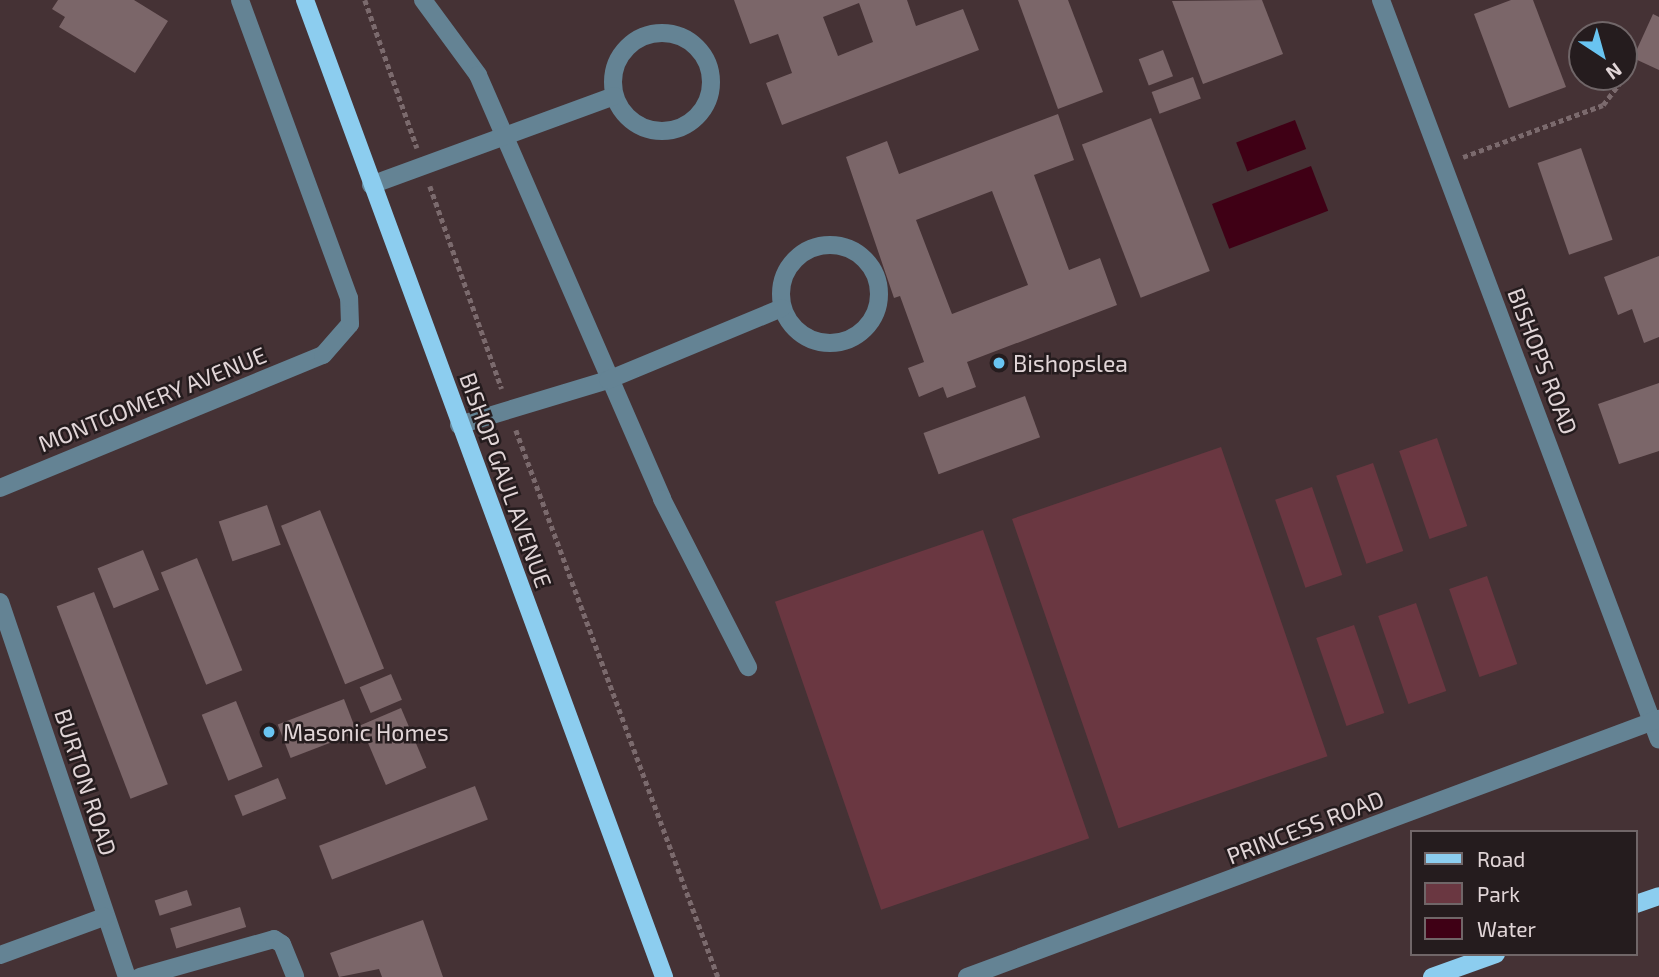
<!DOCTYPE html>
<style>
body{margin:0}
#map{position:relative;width:1659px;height:977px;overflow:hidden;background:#453235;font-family:"Exo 2",sans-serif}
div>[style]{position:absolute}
.green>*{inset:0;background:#6a3741;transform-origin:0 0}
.water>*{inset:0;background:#3f0015;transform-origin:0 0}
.building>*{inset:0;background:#7b6669;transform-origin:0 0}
.path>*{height:4.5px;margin-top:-2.25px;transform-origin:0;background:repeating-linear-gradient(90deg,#7b6a6d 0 5px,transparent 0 8.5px)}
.minor>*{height:18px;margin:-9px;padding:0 9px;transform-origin:9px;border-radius:9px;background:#648394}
.minor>.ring{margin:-9px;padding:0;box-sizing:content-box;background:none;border:18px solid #648394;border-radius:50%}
.major>*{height:18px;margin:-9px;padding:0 9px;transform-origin:9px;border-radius:9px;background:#8ccdef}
.dots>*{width:19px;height:19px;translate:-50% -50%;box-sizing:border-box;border:4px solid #251c1e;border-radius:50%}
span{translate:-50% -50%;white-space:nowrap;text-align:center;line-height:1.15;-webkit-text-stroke:5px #251c1e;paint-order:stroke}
.street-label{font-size:23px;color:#e1d5d7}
.poi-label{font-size:23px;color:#e1d5d7}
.left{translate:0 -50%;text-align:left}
.legend{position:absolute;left:1410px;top:830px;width:228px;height:126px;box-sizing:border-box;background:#251c1e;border:2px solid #706668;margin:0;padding:9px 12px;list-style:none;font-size:21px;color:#e1d5d7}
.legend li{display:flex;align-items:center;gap:14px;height:35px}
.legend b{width:35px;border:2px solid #706668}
.north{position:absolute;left:1568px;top:21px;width:70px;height:70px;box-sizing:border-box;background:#251c1e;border:2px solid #706668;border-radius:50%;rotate:144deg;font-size:19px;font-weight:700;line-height:28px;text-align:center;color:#e1d5d7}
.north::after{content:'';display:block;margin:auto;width:24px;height:32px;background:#69c4f1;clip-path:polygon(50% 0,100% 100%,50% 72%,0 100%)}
</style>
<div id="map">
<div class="green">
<i style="left:1437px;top:438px;width:93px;height:40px;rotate:71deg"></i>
<i style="left:1221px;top:447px;width:327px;height:221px;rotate:71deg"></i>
<i style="left:1373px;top:463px;width:93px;height:39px;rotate:71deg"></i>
<i style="left:1312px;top:487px;width:93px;height:39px;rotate:71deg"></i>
<i style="left:983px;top:530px;width:326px;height:220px;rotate:71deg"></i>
<i style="left:1487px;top:576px;width:93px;height:40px;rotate:71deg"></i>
<i style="left:1416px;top:603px;width:93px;height:40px;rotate:71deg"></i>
<i style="left:1354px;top:625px;width:93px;height:40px;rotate:71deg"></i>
</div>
<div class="water">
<i style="left:1295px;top:120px;width:31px;height:63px;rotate:69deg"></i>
<i style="left:1311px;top:166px;width:48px;height:106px;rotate:69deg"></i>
</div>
<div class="building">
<i style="clip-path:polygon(58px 0,134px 0,168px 21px,135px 73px,59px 27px,65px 17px,52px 9px)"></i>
<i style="clip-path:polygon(evenodd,734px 0,907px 0,916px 26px,963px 9px,979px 50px,782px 125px,766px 83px,792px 73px,778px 34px,750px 44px,734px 0,859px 3px,873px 42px,838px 56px,823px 17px,859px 3px)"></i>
<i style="clip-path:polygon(1018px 0,1068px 0,1103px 92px,1058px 109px)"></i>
<i style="clip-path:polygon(1262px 0,1283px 54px,1203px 84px,1172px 1px)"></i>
<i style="clip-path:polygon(1511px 0,1533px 0,1566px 87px,1509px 108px,1474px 14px)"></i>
<i style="clip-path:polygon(1653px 14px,1659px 17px,1659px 70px,1633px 58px)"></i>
<i style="left:1163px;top:50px;width:28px;height:26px;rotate:69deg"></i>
<i style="left:1193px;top:77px;width:23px;height:44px;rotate:70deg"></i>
<i style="clip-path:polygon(evenodd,1058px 114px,1074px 160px,1034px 175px,1069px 270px,1100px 258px,1117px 305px,967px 362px,976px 387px,947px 398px,943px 387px,919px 397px,908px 368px,924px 362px,900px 296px,894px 298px,846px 157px,887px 141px,899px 174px,1058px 114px,992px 191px,1028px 285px,952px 314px,916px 220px,992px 191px)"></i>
<i style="left:1151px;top:118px;width:164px;height:74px;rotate:69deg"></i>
<i style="left:1581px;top:148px;width:97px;height:46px;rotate:71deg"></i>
<i style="clip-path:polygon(1659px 256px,1659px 337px,1644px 343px,1632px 309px,1618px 315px,1604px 277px)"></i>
<i style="clip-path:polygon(1659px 383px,1659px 451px,1619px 464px,1598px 404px)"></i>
<i style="left:1025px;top:396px;width:44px;height:108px;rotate:70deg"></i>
<i style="left:267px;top:505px;width:42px;height:51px;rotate:71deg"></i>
<i style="left:320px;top:510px;width:171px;height:42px;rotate:68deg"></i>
<i style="left:143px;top:550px;width:43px;height:49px;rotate:68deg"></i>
<i style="left:197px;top:558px;width:121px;height:39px;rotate:68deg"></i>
<i style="left:94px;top:592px;width:206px;height:40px;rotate:69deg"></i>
<i style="left:391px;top:674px;width:28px;height:34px;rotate:67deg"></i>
<i style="left:344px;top:699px;width:36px;height:71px;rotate:69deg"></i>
<i style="left:236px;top:701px;width:71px;height:37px;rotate:68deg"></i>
<i style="left:401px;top:708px;width:65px;height:44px;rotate:67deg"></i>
<i style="left:278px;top:778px;width:22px;height:47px;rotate:68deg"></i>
<i style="left:475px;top:786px;width:36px;height:167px;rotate:69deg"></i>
<i style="left:187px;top:890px;width:16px;height:34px;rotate:72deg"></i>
<i style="left:240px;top:907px;width:21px;height:73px;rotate:73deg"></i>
<i style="clip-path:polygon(423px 920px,443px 977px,382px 977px,379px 969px,339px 977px,330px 953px)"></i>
</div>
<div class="path">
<i style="left:365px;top:0;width:157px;rotate:70.6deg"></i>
<i style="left:1624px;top:77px;width:16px;rotate:-55deg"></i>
<i style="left:1463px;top:157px;width:149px;rotate:-20.4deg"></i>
<i style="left:1603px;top:105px;width:35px;rotate:-53deg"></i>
<i style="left:430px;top:186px;width:215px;rotate:70.5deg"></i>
<i style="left:516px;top:430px;width:583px;rotate:69.73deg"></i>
</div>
<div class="minor">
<i style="left:423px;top:0;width:93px;rotate:53.7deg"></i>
<i style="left:478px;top:75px;width:462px;rotate:66.5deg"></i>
<i style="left:662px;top:499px;width:189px;rotate:62.9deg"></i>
<i style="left:1381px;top:0;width:790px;rotate:69.41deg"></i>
<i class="ring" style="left:613px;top:33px;width:80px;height:80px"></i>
<i style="left:371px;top:185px;width:259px;rotate:-20.1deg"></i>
<i class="ring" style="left:781px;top:245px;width:80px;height:80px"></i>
<i style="left:459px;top:425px;width:156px;rotate:-16.8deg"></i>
<i style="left:608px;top:380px;width:188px;rotate:-22.5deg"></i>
<i style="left:0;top:488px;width:349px;rotate:-22.4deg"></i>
<i style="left:323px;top:355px;width:41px;rotate:-48.9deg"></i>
<i style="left:350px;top:324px;width:26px;rotate:-92deg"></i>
<i style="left:349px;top:298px;width:317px;rotate:-110.1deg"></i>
<i style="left:0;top:602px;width:396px;rotate:71.3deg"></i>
<i style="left:0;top:955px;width:111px;rotate:-20.1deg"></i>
<i style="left:140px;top:977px;width:139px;rotate:-15.8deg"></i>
<i style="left:274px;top:939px;width:9px;rotate:32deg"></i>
<i style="left:282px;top:944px;width:35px;rotate:68deg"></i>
<i style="left:967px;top:977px;width:739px;rotate:-20.45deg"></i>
</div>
<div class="major">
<i style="left:305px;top:0;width:1041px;rotate:69.82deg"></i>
<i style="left:1636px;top:904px;width:24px;rotate:-19deg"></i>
<i style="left:1432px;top:977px;width:68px;rotate:-19.8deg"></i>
</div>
<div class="dots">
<i style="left:999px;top:363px;background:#69c4f1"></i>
<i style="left:269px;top:732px;background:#69c4f1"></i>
</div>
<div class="street-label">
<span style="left:1543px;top:361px;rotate:69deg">BISHOPS ROAD</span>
<span style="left:152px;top:399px;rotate:-22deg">MONTGOMERY AVENUE</span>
<span style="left:506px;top:480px;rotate:70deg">BISHOP GAUL AVENUE</span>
<span style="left:86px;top:782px;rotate:72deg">BURTON ROAD</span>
<span style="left:1305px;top:827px;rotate:-21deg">PRINCESS ROAD</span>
</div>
<div class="poi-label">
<span class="left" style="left:1013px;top:363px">Bishopslea</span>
<span class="left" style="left:283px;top:732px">Masonic Homes</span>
</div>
<ul class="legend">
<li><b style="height:9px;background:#8ccdef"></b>Road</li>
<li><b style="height:19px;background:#6a3741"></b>Park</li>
<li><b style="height:19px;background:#3f0015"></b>Water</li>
</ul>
<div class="north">N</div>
</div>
